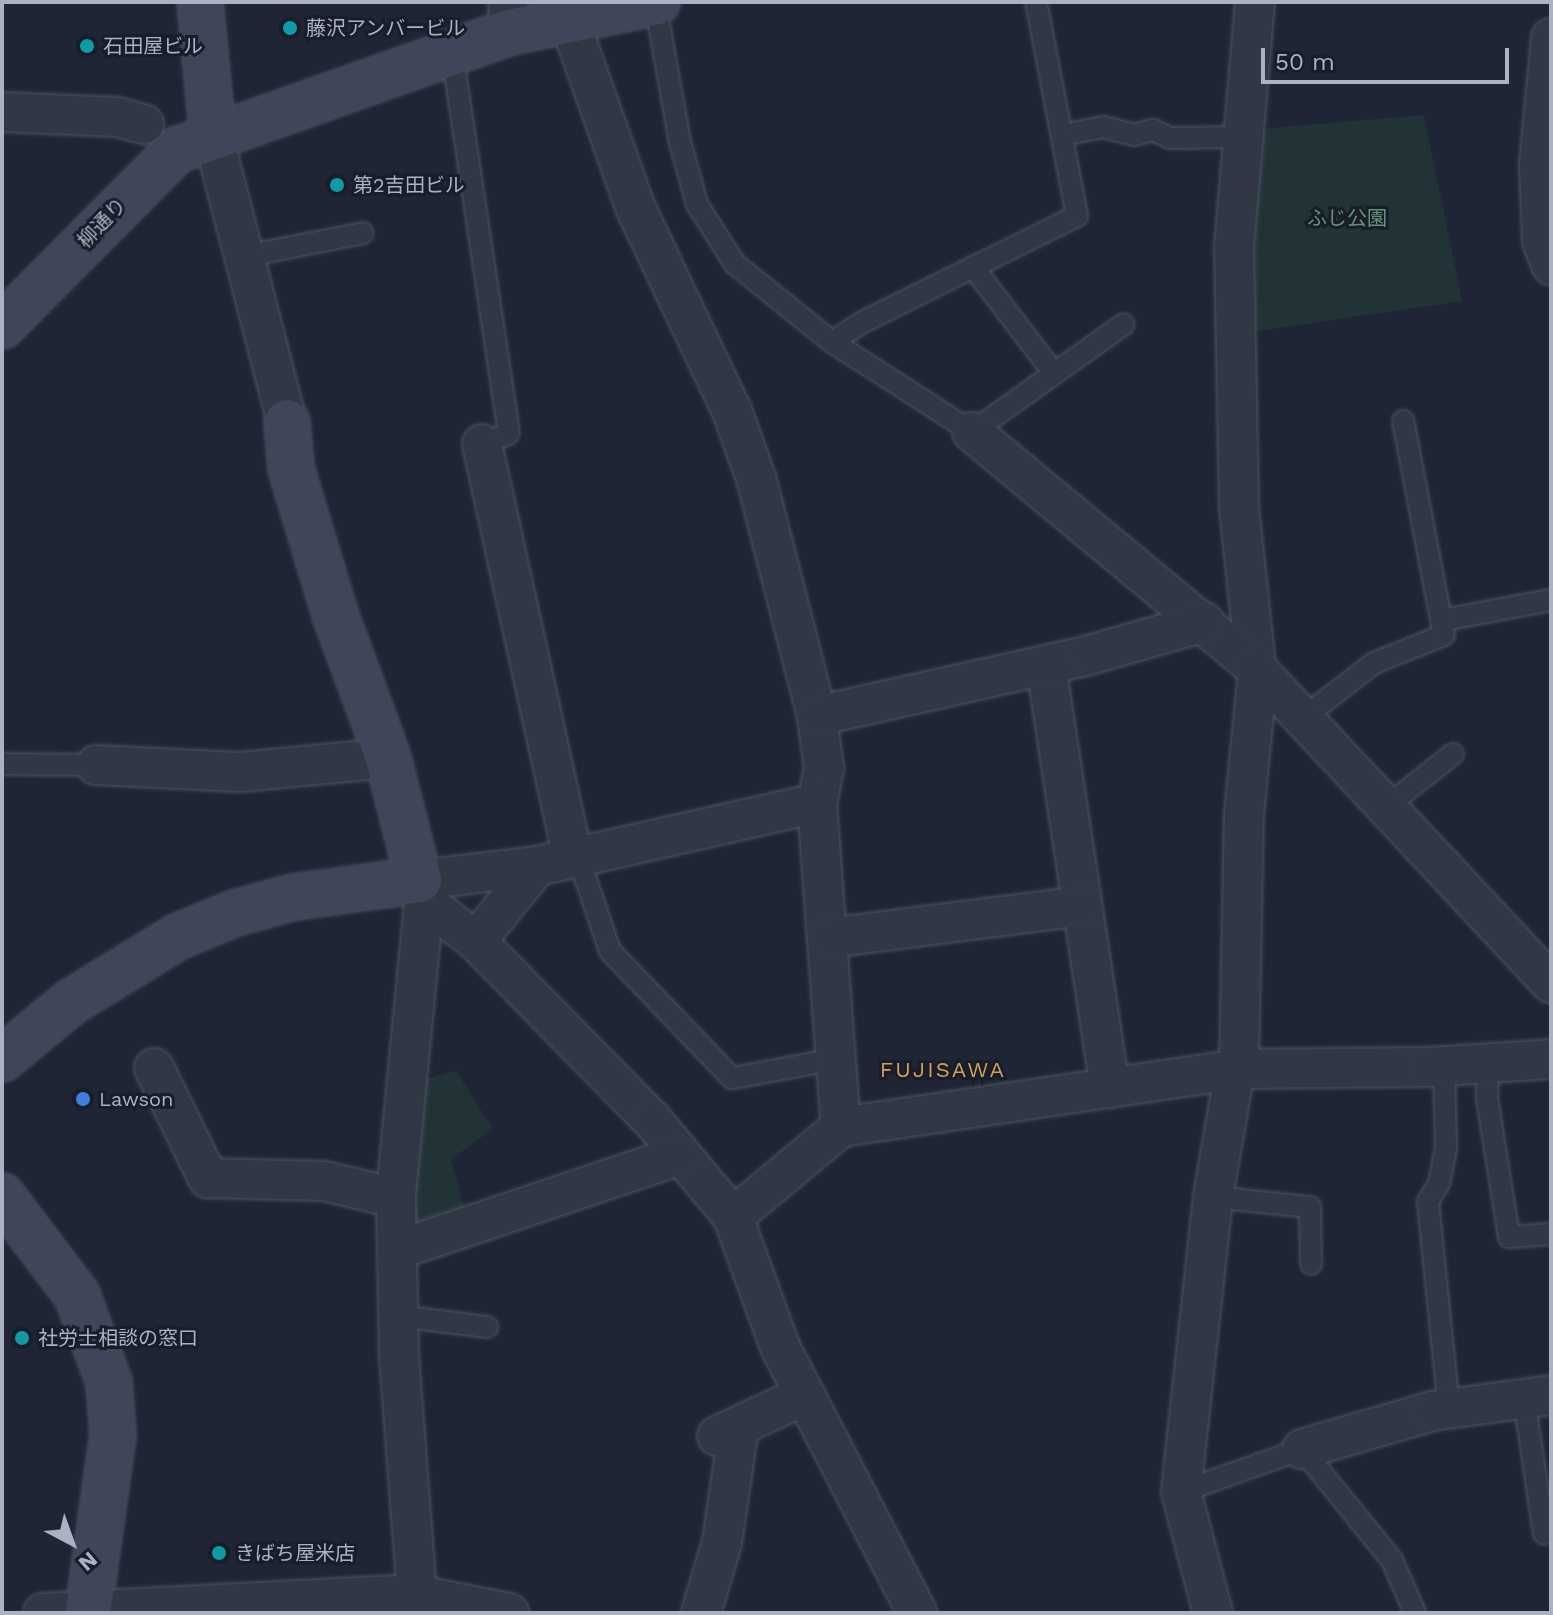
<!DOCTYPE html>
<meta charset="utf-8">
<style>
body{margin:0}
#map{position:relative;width:1553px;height:1615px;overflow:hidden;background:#1f2535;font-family:"Work Sans","Noto Sans JP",sans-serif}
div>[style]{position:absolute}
.green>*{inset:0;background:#223338}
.roads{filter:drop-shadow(0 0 2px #4d5261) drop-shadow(0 0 2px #4d5261)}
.lane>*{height:20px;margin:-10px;padding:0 10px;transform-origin:10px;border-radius:10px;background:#323746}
.street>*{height:38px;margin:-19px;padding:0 19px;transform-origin:19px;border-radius:19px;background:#323746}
.secondary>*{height:44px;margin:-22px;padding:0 22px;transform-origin:22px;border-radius:22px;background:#404659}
.dots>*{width:22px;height:22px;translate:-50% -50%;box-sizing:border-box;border:4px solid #181d2a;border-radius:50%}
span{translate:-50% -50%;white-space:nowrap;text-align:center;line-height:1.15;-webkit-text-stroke:6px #181d2a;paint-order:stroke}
.poi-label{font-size:20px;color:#acb1c3}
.left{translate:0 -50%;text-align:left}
.park-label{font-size:20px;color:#649376}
.street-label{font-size:20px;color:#acb1c3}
.neighbourhood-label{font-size:22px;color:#d3a157;letter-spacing:2px}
.frame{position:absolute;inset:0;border:4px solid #acb1c3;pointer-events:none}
.north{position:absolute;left:32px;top:1503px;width:80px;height:80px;-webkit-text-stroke:6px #181d2a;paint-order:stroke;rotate:139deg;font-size:22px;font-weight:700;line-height:32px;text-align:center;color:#acb1c3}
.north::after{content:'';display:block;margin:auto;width:28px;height:36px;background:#acb1c3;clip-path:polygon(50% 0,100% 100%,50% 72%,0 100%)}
.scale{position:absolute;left:1261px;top:48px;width:248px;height:36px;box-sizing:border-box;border:4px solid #acb1c3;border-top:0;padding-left:10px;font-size:24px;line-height:28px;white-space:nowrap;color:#acb1c3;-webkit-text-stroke:6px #181d2a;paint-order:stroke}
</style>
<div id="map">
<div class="green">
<i style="clip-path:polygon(1424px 115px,1462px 301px,1252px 332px,1248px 244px,1258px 129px)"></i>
<i style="clip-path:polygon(456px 1071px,493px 1129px,451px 1159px,467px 1217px,411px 1235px,418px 1081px)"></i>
</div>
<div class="roads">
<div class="lane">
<i style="left:655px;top:2px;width:142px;rotate:79.9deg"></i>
<i style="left:680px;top:142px;width:64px;rotate:74.7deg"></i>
<i style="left:697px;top:204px;width:71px;rotate:57.7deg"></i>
<i style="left:735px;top:264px;width:124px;rotate:38.8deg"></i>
<i style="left:832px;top:342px;width:166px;rotate:32.7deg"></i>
<i style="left:972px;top:432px;width:186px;rotate:-35.4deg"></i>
<i style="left:452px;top:52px;width:379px;rotate:81.5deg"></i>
<i style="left:508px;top:427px;width:7px;rotate:90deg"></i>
<i style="left:508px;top:434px;width:28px;rotate:159deg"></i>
<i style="left:1063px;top:135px;width:41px;rotate:-11.3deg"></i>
<i style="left:1103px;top:127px;width:32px;rotate:14deg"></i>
<i style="left:1134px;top:135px;width:20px;rotate:-15deg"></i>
<i style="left:1153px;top:130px;width:19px;rotate:25deg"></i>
<i style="left:1170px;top:138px;width:74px;rotate:-0.8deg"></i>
<i style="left:241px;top:257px;width:124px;rotate:-11.1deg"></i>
<i style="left:973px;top:267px;width:132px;rotate:52.7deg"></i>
<i style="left:832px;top:342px;width:35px;rotate:-33deg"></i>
<i style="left:861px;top:323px;width:241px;rotate:-26.4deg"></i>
<i style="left:1077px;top:216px;width:218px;rotate:-100.8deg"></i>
<i style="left:1443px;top:620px;width:110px;rotate:-10.5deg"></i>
<i style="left:1303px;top:718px;width:90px;rotate:-37.8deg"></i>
<i style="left:1374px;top:663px;width:75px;rotate:-21.8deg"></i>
<i style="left:1444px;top:635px;width:218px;rotate:-100.8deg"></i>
<i style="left:2px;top:764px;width:94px;rotate:0.6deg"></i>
<i style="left:1387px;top:806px;width:84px;rotate:-38.2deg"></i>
<i style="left:578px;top:856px;width:100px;rotate:71.4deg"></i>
<i style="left:610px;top:951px;width:176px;rotate:46.2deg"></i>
<i style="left:732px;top:1078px;width:107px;rotate:-10.3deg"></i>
<i style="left:1488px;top:1065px;width:33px;rotate:92deg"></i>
<i style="left:1487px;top:1098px;width:141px;rotate:81deg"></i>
<i style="left:1509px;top:1237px;width:42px;rotate:-4.1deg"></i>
<i style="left:1444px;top:1066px;width:82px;rotate:88.6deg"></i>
<i style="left:1446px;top:1148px;width:36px;rotate:101deg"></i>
<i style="left:1439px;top:1183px;width:22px;rotate:120deg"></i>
<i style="left:1428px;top:1202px;width:207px;rotate:84.2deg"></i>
<i style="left:1213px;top:1197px;width:98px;rotate:5.9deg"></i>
<i style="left:1310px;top:1207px;width:57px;rotate:89deg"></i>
<i style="left:399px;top:1316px;width:89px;rotate:7.1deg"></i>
<i style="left:1524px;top:1398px;width:137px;rotate:81.6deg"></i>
<i style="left:1181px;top:1492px;width:128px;rotate:-19.6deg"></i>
<i style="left:1302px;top:1449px;width:143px;rotate:51deg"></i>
<i style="left:1392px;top:1560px;width:58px;rotate:66.5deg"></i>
</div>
<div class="street">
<i style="left:508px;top:2px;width:30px;rotate:86deg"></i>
<i style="left:1255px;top:2px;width:244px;rotate:94.9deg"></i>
<i style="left:1234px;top:245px;width:263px;rotate:88.9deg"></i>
<i style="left:1239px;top:508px;width:161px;rotate:83.9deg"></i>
<i style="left:569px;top:20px;width:201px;rotate:70.5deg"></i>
<i style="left:636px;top:209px;width:224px;rotate:64.6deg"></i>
<i style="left:732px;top:411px;width:71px;rotate:70.3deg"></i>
<i style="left:756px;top:478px;width:246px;rotate:75.6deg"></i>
<i style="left:817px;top:716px;width:52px;rotate:82.3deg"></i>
<i style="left:824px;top:768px;width:36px;rotate:101deg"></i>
<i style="left:817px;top:803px;width:325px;rotate:85.8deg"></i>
<i style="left:1551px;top:38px;width:128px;rotate:95.4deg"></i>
<i style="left:1539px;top:165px;width:76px;rotate:87.7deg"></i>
<i style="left:1542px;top:241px;width:26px;rotate:69deg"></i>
<i style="left:2px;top:112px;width:115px;rotate:2.5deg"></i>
<i style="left:117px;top:117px;width:28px;rotate:15deg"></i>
<i style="left:213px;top:136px;width:295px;rotate:75.5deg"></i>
<i style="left:972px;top:432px;width:369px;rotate:39.7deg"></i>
<i style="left:1256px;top:668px;width:432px;rotate:46.9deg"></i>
<i style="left:482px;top:444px;width:423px;rotate:77.6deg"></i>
<i style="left:1046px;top:665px;width:428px;rotate:81.4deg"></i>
<i style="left:817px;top:716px;width:279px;rotate:-12.6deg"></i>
<i style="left:1089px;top:655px;width:120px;rotate:-16deg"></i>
<i style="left:96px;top:765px;width:144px;rotate:2.8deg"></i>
<i style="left:240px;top:772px;width:149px;rotate:-5.4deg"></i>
<i style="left:817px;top:803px;width:287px;rotate:167.3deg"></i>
<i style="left:537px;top:866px;width:119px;rotate:173.2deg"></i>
<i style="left:419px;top:880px;width:22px;rotate:77deg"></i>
<i style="left:424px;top:901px;width:66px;rotate:37.6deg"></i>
<i style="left:476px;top:941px;width:252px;rotate:45.5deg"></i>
<i style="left:653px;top:1121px;width:125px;rotate:50.2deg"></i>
<i style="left:733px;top:1217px;width:138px;rotate:70.1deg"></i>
<i style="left:780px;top:1347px;width:299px;rotate:62.7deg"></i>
<i style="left:829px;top:938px;width:255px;rotate:-7.2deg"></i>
<i style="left:476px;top:941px;width:97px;rotate:-50.9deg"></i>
<i style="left:154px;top:1068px;width:123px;rotate:63.9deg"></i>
<i style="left:208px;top:1178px;width:116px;rotate:1.5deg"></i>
<i style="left:324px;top:1181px;width:74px;rotate:13.3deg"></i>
<i style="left:1239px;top:1069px;width:255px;rotate:-88.9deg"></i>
<i style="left:1244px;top:814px;width:144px;rotate:-84.4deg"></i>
<i style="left:733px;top:1217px;width:141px;rotate:-39.8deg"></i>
<i style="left:841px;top:1127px;width:402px;rotate:-8.3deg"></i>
<i style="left:1239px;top:1069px;width:189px;rotate:-0.6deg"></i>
<i style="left:1428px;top:1067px;width:123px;rotate:-3.7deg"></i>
<i style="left:397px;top:1250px;width:299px;rotate:-18.5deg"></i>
<i style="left:717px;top:1436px;width:97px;rotate:-25deg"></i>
<i style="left:1302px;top:1449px;width:136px;rotate:-16.2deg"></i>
<i style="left:1433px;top:1411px;width:119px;rotate:-7.7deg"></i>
<i style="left:417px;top:1595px;width:239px;rotate:-94.3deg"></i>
<i style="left:399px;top:1357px;width:163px;rotate:-91.1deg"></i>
<i style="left:396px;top:1194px;width:294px;rotate:-84.5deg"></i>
<i style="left:43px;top:1613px;width:369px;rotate:-2.9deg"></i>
<i style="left:412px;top:1594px;width:99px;rotate:11.1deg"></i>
<i style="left:701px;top:1613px;width:74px;rotate:-73.5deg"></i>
<i style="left:722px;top:1542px;width:116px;rotate:-81.6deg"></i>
<i style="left:1213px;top:1613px;width:125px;rotate:-104.8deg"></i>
<i style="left:1181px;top:1492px;width:297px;rotate:-83.8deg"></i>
<i style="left:1213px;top:1197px;width:130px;rotate:-80.2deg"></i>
</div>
<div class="secondary">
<i style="left:200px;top:2px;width:135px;rotate:84.5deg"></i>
<i style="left:2px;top:326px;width:248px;rotate:-45.2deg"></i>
<i style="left:177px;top:150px;width:353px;rotate:-19.5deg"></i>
<i style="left:510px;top:32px;width:150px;rotate:-11.5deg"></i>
<i style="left:2px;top:1059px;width:89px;rotate:-39.6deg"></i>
<i style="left:71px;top:1002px;width:124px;rotate:-31.5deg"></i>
<i style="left:177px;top:937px;width:63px;rotate:-22.5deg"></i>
<i style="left:235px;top:913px;width:61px;rotate:-15.2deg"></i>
<i style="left:294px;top:897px;width:126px;rotate:-7.7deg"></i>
<i style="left:419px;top:880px;width:126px;rotate:-104.3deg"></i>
<i style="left:388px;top:758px;width:153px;rotate:-110.2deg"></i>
<i style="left:335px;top:614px;width:152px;rotate:-106.8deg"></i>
<i style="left:291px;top:468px;width:46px;rotate:-95deg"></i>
<i style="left:2px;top:1196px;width:124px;rotate:52.9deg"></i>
<i style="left:77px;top:1295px;width:93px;rotate:69.8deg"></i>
<i style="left:109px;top:1382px;width:53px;rotate:85.7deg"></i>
<i style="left:113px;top:1435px;width:180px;rotate:98deg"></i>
</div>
</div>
<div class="dots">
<i style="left:290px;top:28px;background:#0f9aa8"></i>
<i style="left:87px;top:46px;background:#0f9aa8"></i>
<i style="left:337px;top:185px;background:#0f9aa8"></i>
<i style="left:83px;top:1099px;background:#3f7fe0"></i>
<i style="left:22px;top:1338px;background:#0f9aa8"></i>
<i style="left:219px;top:1553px;background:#0f9aa8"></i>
</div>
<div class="poi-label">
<span class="left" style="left:306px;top:28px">藤沢アンバービル</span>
<span class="left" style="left:103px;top:46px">石田屋ビル</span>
<span class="left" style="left:353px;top:185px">第2吉田ビル</span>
<span class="left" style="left:99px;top:1099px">Lawson</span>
<span class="left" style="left:38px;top:1338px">社労士相談の窓口</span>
<span class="left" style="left:235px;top:1553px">きばち屋米店</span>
</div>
<div class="park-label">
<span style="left:1347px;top:218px">ふじ公園</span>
</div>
<div class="street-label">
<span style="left:102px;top:223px;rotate:-46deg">柳通り</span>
</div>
<div class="neighbourhood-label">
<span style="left:943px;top:1070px">FUJISAWA</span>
</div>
<div class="frame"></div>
<div class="north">N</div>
<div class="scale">50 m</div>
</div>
